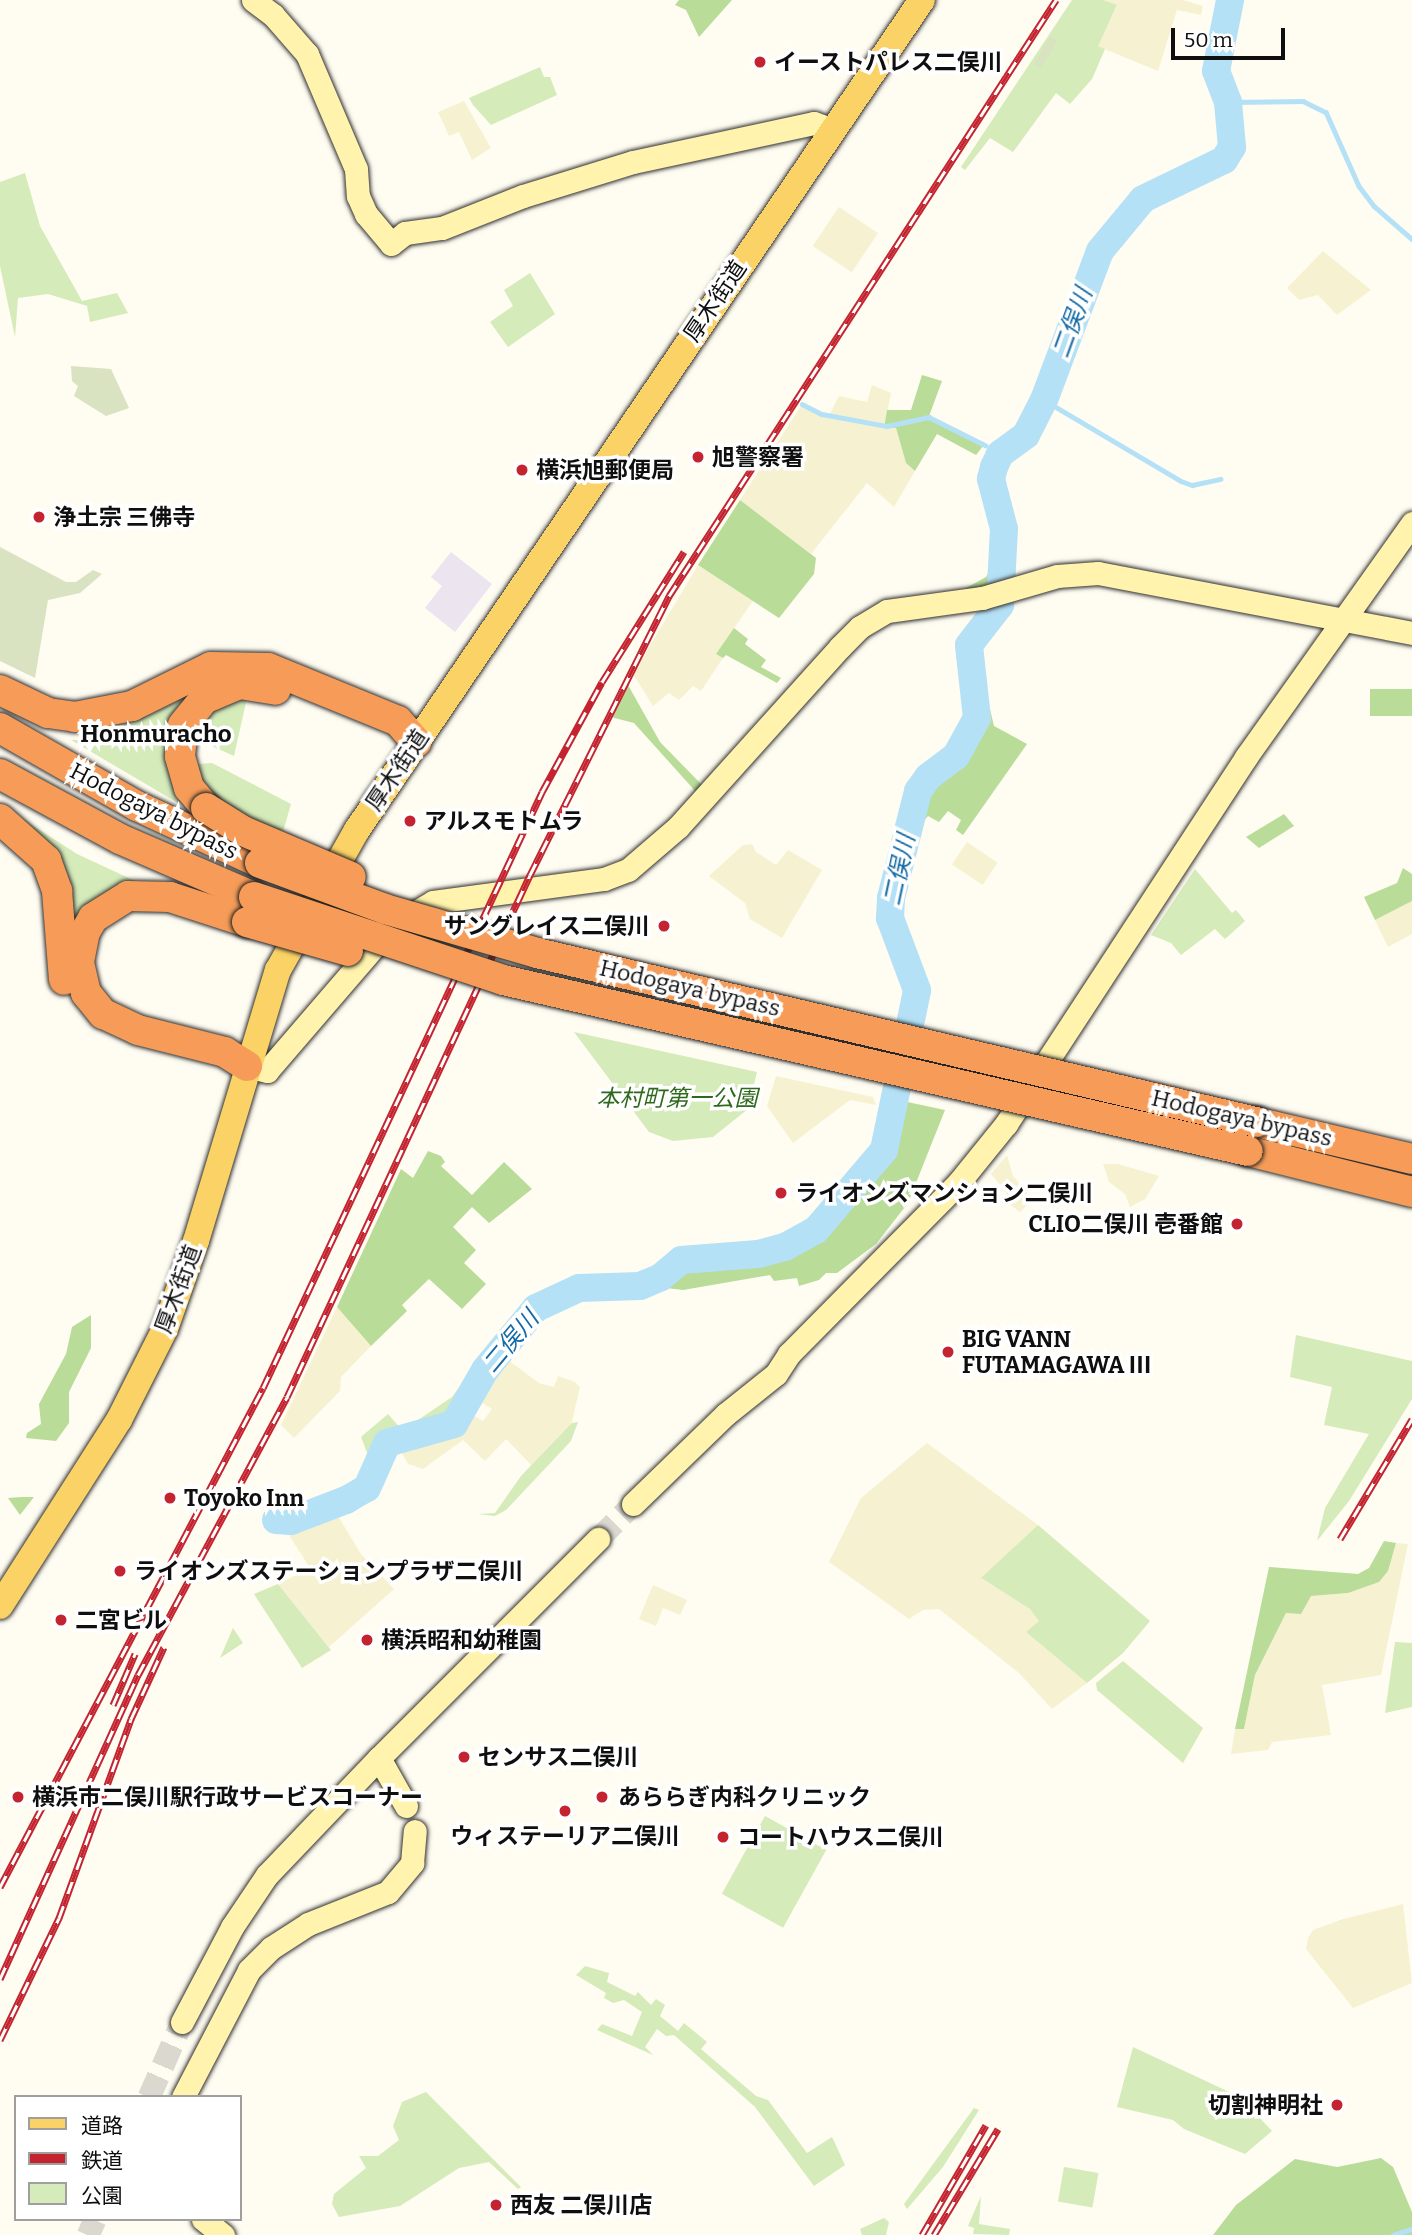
<!DOCTYPE html>
<meta charset="utf-8">
<style>
body{margin:0}
#map{position:relative;width:1412px;height:2235px;overflow:hidden;background:#fffcf2;font-family:Bitter,"Noto Sans JP",serif}
div>[style]{position:absolute}
.industrial>*{inset:0;background:#ece4ee}
.farmland>*{inset:0;background:#f6f2d1;transform-origin:0 0}
.green>*{inset:0;background:#d5ebba;transform-origin:0 0}
.forest>*{inset:0;background:#b9dc99;transform-origin:0 0}
.cemetery>*{inset:0;background:#d9e2c1;transform-origin:0 0}
.stream>*{height:4.5px;margin:-2.25px;padding:0 2.25px;transform-origin:2.25px;border-radius:2.25px;background:#b5e1f7}
.river>*{height:28px;margin:-14px;padding:0 14px;transform-origin:14px;border-radius:14px;background:#b5e1f7}
.secondary-tunnel>*{height:23px;margin-top:-11.5px;transform-origin:0;background:repeating-linear-gradient(90deg,#dbd8d0 0 23px,transparent 0 34px)}
.roads{filter:drop-shadow(0 0 2px #313131) drop-shadow(0 0 2px #313131)}
.secondary>*{height:23px;margin:-11.5px;padding:0 11.5px;transform-origin:11.5px;border-radius:11.5px;background:#fff3ad}
.primary>*{height:26px;margin:-13px;padding:0 13px;transform-origin:13px;border-radius:13px;background:#fad266}
.highway>*{height:30px;margin:-15px;padding:0 15px;transform-origin:15px;border-radius:15px;background:#f69c58}
.rail>*{height:7px;margin-top:-3.5px;transform-origin:0;background:repeating-linear-gradient(90deg,#fff 0 13px,#c32430 0 26px);box-sizing:border-box;border-block:2px solid #c32430}
.bridges{filter:drop-shadow(0 0 2px #202020) drop-shadow(0 0 2px #202020)}
.highway-bridge>*{height:30px;margin:-15px;padding:0 15px;transform-origin:15px;border-radius:15px;background:#f69c58}
.dots>*{width:19px;height:19px;translate:-50% -50%;box-sizing:border-box;border:4px solid #fff;border-radius:50%}
span{translate:-50% -50%;white-space:nowrap;text-align:center;line-height:1.15;-webkit-text-stroke:7px #fff;paint-order:stroke}
.poi-label{font-size:23px;color:#0f0f0f;font-weight:700}
.left{translate:0 -50%;text-align:left}
.right{translate:-100% -50%;text-align:right}
.street-label{font-size:23px;color:#0f0f0f}
.park-label{font-size:23px;color:#2f691d;font-style:italic}
.water-label{font-size:24px;color:#156aa5;font-style:italic}
.neighbourhood-label{font-size:24px;color:#0f0f0f;font-weight:700}
.legend{position:absolute;left:14px;top:2095px;width:228px;height:126px;box-sizing:border-box;background:#fff;border:2px solid #9f9f9f;margin:0;padding:9px 12px;list-style:none;font-size:21px;color:#0f0f0f}
.legend li{display:flex;align-items:center;gap:14px;height:35px}
.legend b{width:35px;border:2px solid #9f9f9f}
.scale{position:absolute;left:1171px;top:28px;width:114px;height:32px;box-sizing:border-box;border:4px solid #0f0f0f;border-top:0;padding-left:9px;font-size:21px;line-height:24px;white-space:nowrap;color:#0f0f0f;-webkit-text-stroke:5px #fff;paint-order:stroke}
</style>
<div id="map">
<div class="industrial">
<i style="clip-path:polygon(451px 552px,492px 584px,455px 632px,425px 608px,442px 586px,431px 577px)"></i>
</div>
<div class="farmland">
<i style="clip-path:polygon(1103px 0,1183px 0,1203px 6px,1201px 15px,1177px 10px,1158px 71px,1097px 46px,1117px 6px)"></i>
<i style="clip-path:polygon(464px 101px,491px 148px,472px 160px,459px 132px,449px 136px,438px 112px)"></i>
<i style="left:839px;top:207px;width:47px;height:47px;rotate:34deg"></i>
<i style="clip-path:polygon(1323px 251px,1371px 290px,1337px 315px,1318px 295px,1299px 300px,1287px 288px)"></i>
<i style="clip-path:polygon(872px 385px,891px 393px,885px 424px,830px 414px,839px 396px,867px 402px)"></i>
<i style="clip-path:polygon(801px 406px,824px 417px,896px 428px,906px 463px,915px 471px,894px 507px,867px 483px,811px 554px,740px 500px)"></i>
<i style="clip-path:polygon(698px 565px,753px 601px,716px 654px,723px 658px,701px 691px,693px 686px,679px 700px,669px 693px,653px 706px,633px 674px)"></i>
<i style="left:967px;top:842px;width:37px;height:27px;rotate:34deg"></i>
<i style="clip-path:polygon(752px 844px,756px 852px,776px 865px,788px 850px,822px 870px,782px 938px,750px 919px,745px 903px,709px 876px,743px 845px)"></i>
<i style="clip-path:polygon(1412px 901px,1412px 934px,1388px 947px,1375px 920px)"></i>
<i style="clip-path:polygon(776px 1076px,873px 1097px,876px 1105px,850px 1100px,793px 1143px,767px 1106px)"></i>
<i style="clip-path:polygon(1007px 1155px,1013px 1176px,1027px 1191px,1027px 1205px,1020px 1212px,1009px 1204px,1006px 1192px,991px 1174px)"></i>
<i style="clip-path:polygon(1103px 1164px,1118px 1164px,1159px 1176px,1145px 1199px,1130px 1207px,1125px 1194px,1109px 1182px)"></i>
<i style="clip-path:polygon(337px 1307px,371px 1346px,341px 1377px,340px 1391px,294px 1438px,281px 1425px)"></i>
<i style="clip-path:polygon(504px 1357px,539px 1383px,554px 1387px,558px 1376px,575px 1382px,580px 1387px,571px 1426px,532px 1466px,506px 1439px,485px 1461px,463px 1440px,423px 1469px,408px 1464px,398px 1446px,442px 1435px,471px 1414px,483px 1421px,492px 1409px,479px 1401px,482px 1391px)"></i>
<i style="clip-path:polygon(927px 1443px,1038px 1525px,982px 1579px,1030px 1609px,1040px 1621px,1026px 1632px,1087px 1683px,1052px 1709px,1019px 1673px,939px 1609px,923px 1610px,909px 1619px,829px 1562px,861px 1498px)"></i>
<i style="clip-path:polygon(338px 1516px,361px 1554px,394px 1589px,329px 1647px,278px 1584px,310px 1568px,287px 1532px)"></i>
<i style="clip-path:polygon(1396px 1543px,1408px 1544px,1381px 1675px,1322px 1685px,1331px 1735px,1272px 1742px,1268px 1750px,1231px 1754px,1235px 1729px,1244px 1729px,1255px 1675px,1286px 1613px,1311px 1596px,1348px 1593px,1388px 1571px)"></i>
<i style="clip-path:polygon(653px 1585px,687px 1600px,680px 1615px,663px 1608px,656px 1626px,639px 1619px)"></i>
<i style="clip-path:polygon(1403px 1904px,1412px 1983px,1353px 2008px,1306px 1949px,1308px 1938px,1313px 1930px,1343px 1919px)"></i>
</div>
<div class="green">
<i style="clip-path:polygon(1072px 0,1103px 0,1117px 5px,1098px 46px,1105px 49px,1092px 79px,1070px 104px,1056px 93px,1013px 152px,990px 138px,965px 170px,961px 167px)"></i>
<i style="clip-path:polygon(540px 67px,544px 77px,550px 77px,557px 95px,491px 125px,473px 105px,469px 98px)"></i>
<i style="clip-path:polygon(25px 173px,40px 226px,82px 301px,117px 293px,128px 313px,90px 322px,87px 306px,48px 294px,18px 298px,15px 337px,0 266px,0 182px)"></i>
<i style="clip-path:polygon(530px 273px,555px 314px,508px 347px,490px 322px,513px 306px,504px 290px)"></i>
<i style="clip-path:polygon(196px 683px,170px 721px,167px 733px,181px 800px,178px 803px,71px 740px,90px 740px,91px 726px)"></i>
<i style="clip-path:polygon(247px 698px,234px 756px,214px 747px,206px 736px,203px 729px,212px 724px,206px 710px,219px 701px)"></i>
<i style="clip-path:polygon(212px 763px,291px 804px,282px 835px,220px 807px,186px 765px)"></i>
<i style="clip-path:polygon(0 804px,77px 854px,144px 885px,77px 933px,65px 900px)"></i>
<i style="clip-path:polygon(1195px 869px,1232px 913px,1236px 910px,1245px 921px,1225px 939px,1215px 929px,1181px 955px,1171px 943px,1151px 935px)"></i>
<i style="clip-path:polygon(574px 1032px,757px 1072px,748px 1109px,713px 1137px,673px 1141px,649px 1132px)"></i>
<i style="clip-path:polygon(594px 1278px,561px 1288px,531px 1306px,478px 1370px,454px 1413px,435px 1424px,388px 1436px,380px 1444px,364px 1483px,343px 1493px,365px 1475px,371px 1463px,361px 1437px,388px 1414px,401px 1429px,418px 1420px,452px 1397px,510px 1319px,533px 1296px,561px 1282px)"></i>
<i style="clip-path:polygon(1296px 1335px,1412px 1361px,1412px 1399px,1349px 1501px,1317px 1541px,1325px 1508px,1369px 1434px,1324px 1425px,1332px 1387px,1290px 1377px)"></i>
<i style="clip-path:polygon(578px 1422px,571px 1441px,506px 1510px,495px 1516px,478px 1514px,495px 1513px,521px 1476px,572px 1423px)"></i>
<i style="clip-path:polygon(1038px 1525px,1150px 1621px,1123px 1653px,1087px 1683px,1026px 1632px,1039px 1621px,1030px 1609px,981px 1578px)"></i>
<i style="clip-path:polygon(278px 1584px,331px 1650px,302px 1668px,254px 1594px)"></i>
<i style="clip-path:polygon(233px 1628px,243px 1643px,220px 1658px)"></i>
<i style="clip-path:polygon(1395px 1642px,1412px 1643px,1412px 1707px,1385px 1713px)"></i>
<i style="clip-path:polygon(1123px 1661px,1203px 1728px,1183px 1763px,1097px 1690px,1096px 1683px)"></i>
<i style="left:765px;top:1816px;width:70px;height:89px;rotate:29deg"></i>
<i style="clip-path:polygon(585px 1966px,609px 1973px,607px 1982px,635px 1996px,638px 1992px,651px 2005px,656px 1999px,665px 2005px,660px 2016px,678px 2031px,684px 2023px,707px 2042px,701px 2049px,756px 2096px,768px 2100px,807px 2153px,832px 2137px,845px 2165px,814px 2186px,755px 2107px,674px 2035px,666px 2036px,657px 2029px,645px 2047px,653px 2055px,597px 2030px,602px 2024px,632px 2036px,642px 2012px,624px 2000px,613px 2003px,604px 1998px,606px 1993px,576px 1975px)"></i>
<i style="clip-path:polygon(1133px 2047px,1240px 2097px,1272px 2131px,1245px 2154px,1184px 2129px,1173px 2120px,1117px 2107px)"></i>
<i style="clip-path:polygon(426px 2092px,521px 2187px,518px 2189px,489px 2162px,459px 2168px,400px 2206px,339px 2217px,332px 2204px,334px 2194px,366px 2168px,359px 2156px,378px 2156px,399px 2140px,393px 2126px,402px 2102px)"></i>
<i style="clip-path:polygon(974px 2108px,979px 2110px,943px 2167px,907px 2209px,904px 2204px)"></i>
<i style="left:1064px;top:2167px;width:35px;height:35px;rotate:10deg"></i>
<i style="clip-path:polygon(981px 2196px,979px 2224px,1010px 2229px,1009px 2235px,973px 2234px,974px 2228px,968px 2226px)"></i>
<i style="clip-path:polygon(884px 2218px,889px 2222px,886px 2235px,862px 2235px,860px 2229px)"></i>
</div>
<div class="forest">
<i style="clip-path:polygon(679px 0,732px 0,699px 37px,686px 10px,675px 5px)"></i>
<i style="clip-path:polygon(922px 375px,942px 381px,928px 419px,983px 446px,976px 455px,937px 434px,915px 471px,906px 463px,896px 428px,884px 428px,887px 410px,911px 410px)"></i>
<i style="clip-path:polygon(740px 500px,816px 558px,814px 574px,779px 618px,698px 565px)"></i>
<i style="clip-path:polygon(995px 561px,1009px 561px,1012px 567px,1005px 608px,979px 644px,977px 655px,994px 726px,1027px 744px,963px 835px,956px 830px,961px 820px,948px 811px,939px 822px,928px 816px,917px 828px,911px 825px,920px 795px,969px 748px,980px 720px,968px 714px,963px 678px,972px 667px,973px 644px,1001px 608px,1003px 587px,966px 592px,966px 588px,986px 577px)"></i>
<i style="clip-path:polygon(734px 628px,748px 639px,745px 644px,766px 660px,761px 667px,781px 678px,777px 683px,726px 655px,723px 658px,716px 654px)"></i>
<i style="clip-path:polygon(628px 685px,660px 742px,703px 786px,697px 793px,634px 723px,611px 717px)"></i>
<i style="left:1412px;top:689px;width:27px;height:42px;rotate:90deg"></i>
<i style="clip-path:polygon(1284px 814px,1294px 826px,1259px 848px,1246px 837px)"></i>
<i style="clip-path:polygon(1403px 868px,1412px 874px,1412px 901px,1375px 920px,1364px 897px,1397px 883px)"></i>
<i style="clip-path:polygon(898px 1100px,945px 1110px,908px 1203px,876px 1244px,837px 1273px,826px 1273px,819px 1280px,799px 1286px,797px 1278px,774px 1281px,770px 1275px,683px 1290px,658px 1287px,683px 1263px,788px 1252px,823px 1232px,888px 1153px)"></i>
<i style="clip-path:polygon(428px 1151px,441px 1156px,445px 1162px,441px 1166px,472px 1195px,504px 1162px,532px 1189px,489px 1223px,472px 1207px,453px 1227px,476px 1250px,464px 1263px,486px 1284px,462px 1309px,429px 1279px,402px 1305px,407px 1311px,371px 1346px,337px 1307px,401px 1169px,413px 1178px)"></i>
<i style="clip-path:polygon(91px 1315px,91px 1348px,69px 1392px,69px 1423px,56px 1441px,26px 1438px,27px 1433px,41px 1424px,39px 1404px,66px 1354px,72px 1327px)"></i>
<i style="clip-path:polygon(21px 1497px,34px 1497px,20px 1515px,8px 1498px)"></i>
<i style="clip-path:polygon(1384px 1541px,1396px 1543px,1388px 1571px,1379px 1582px,1348px 1593px,1311px 1596px,1301px 1614px,1286px 1613px,1255px 1675px,1244px 1729px,1235px 1729px,1269px 1567px,1358px 1574px,1369px 1568px)"></i>
<i style="clip-path:polygon(1381px 2158px,1393px 2167px,1412px 2212px,1412px 2235px,1213px 2235px,1236px 2205px,1295px 2159px,1337px 2167px)"></i>
</div>
<div class="cemetery">
<i style="left:1050px;top:37px;width:8px;height:32px;rotate:30deg"></i>
<i style="clip-path:polygon(71px 366px,111px 369px,129px 408px,106px 416px,74px 396px,78px 386px,72px 381px)"></i>
<i style="clip-path:polygon(0 547px,66px 582px,76px 582px,93px 570px,102px 574px,80px 593px,48px 600px,35px 678px,0 661px)"></i>
</div>
<div class="stream">
<i style="left:1228px;top:102px;width:75px;rotate:-0.8deg"></i>
<i style="left:1303px;top:101px;width:25px;rotate:26deg"></i>
<i style="left:1326px;top:112px;width:81px;rotate:66deg"></i>
<i style="left:1359px;top:186px;width:25px;rotate:53deg"></i>
<i style="left:1374px;top:206px;width:50px;rotate:41deg"></i>
<i style="left:1044px;top:400px;width:159px;rotate:30.6deg"></i>
<i style="left:1181px;top:481px;width:12px;rotate:20deg"></i>
<i style="left:1192px;top:485px;width:29px;rotate:-12deg"></i>
<i style="left:802px;top:404px;width:22px;rotate:27deg"></i>
<i style="left:822px;top:414px;width:66px;rotate:10.5deg"></i>
<i style="left:887px;top:426px;width:43px;rotate:-12.1deg"></i>
<i style="left:929px;top:417px;width:63px;rotate:26.6deg"></i>
<i style="left:994px;top:449px;width:8px;rotate:40deg"></i>
<i style="left:1393px;top:2235px;width:20px;rotate:-18deg"></i>
</div>
<div class="river">
<i style="left:276px;top:1520px;width:15px;rotate:4deg"></i>
<i style="left:291px;top:1521px;width:59px;rotate:-20.9deg"></i>
<i style="left:346px;top:1500px;width:24px;rotate:-30deg"></i>
<i style="left:367px;top:1488px;width:49px;rotate:-66deg"></i>
<i style="left:387px;top:1443px;width:70px;rotate:-15.8deg"></i>
<i style="left:454px;top:1424px;width:62px;rotate:-60.1deg"></i>
<i style="left:485px;top:1370px;width:80px;rotate:-50.6deg"></i>
<i style="left:536px;top:1308px;width:47px;rotate:-24.9deg"></i>
<i style="left:579px;top:1288px;width:61px;rotate:-1.9deg"></i>
<i style="left:640px;top:1286px;width:23px;rotate:-23deg"></i>
<i style="left:661px;top:1277px;width:26px;rotate:-40deg"></i>
<i style="left:681px;top:1260px;width:77px;rotate:-4.5deg"></i>
<i style="left:758px;top:1254px;width:28px;rotate:-15deg"></i>
<i style="left:785px;top:1247px;width:35px;rotate:-29deg"></i>
<i style="left:816px;top:1230px;width:105px;rotate:-49.6deg"></i>
<i style="left:884px;top:1150px;width:163px;rotate:-78.3deg"></i>
<i style="left:917px;top:990px;width:77px;rotate:-110.6deg"></i>
<i style="left:890px;top:918px;width:20px;rotate:-87deg"></i>
<i style="left:891px;top:898px;width:110px;rotate:-75.8deg"></i>
<i style="left:918px;top:791px;width:17px;rotate:-54deg"></i>
<i style="left:928px;top:777px;width:35px;rotate:-37deg"></i>
<i style="left:956px;top:756px;width:43px;rotate:-61.1deg"></i>
<i style="left:977px;top:718px;width:73px;rotate:-96.3deg"></i>
<i style="left:969px;top:645px;width:51px;rotate:-52.2deg"></i>
<i style="left:1000px;top:605px;width:76px;rotate:-87deg"></i>
<i style="left:1004px;top:529px;width:52px;rotate:-104.6deg"></i>
<i style="left:991px;top:479px;width:12px;rotate:-76deg"></i>
<i style="left:994px;top:467px;width:14px;rotate:-65deg"></i>
<i style="left:1000px;top:454px;width:32px;rotate:-36deg"></i>
<i style="left:1026px;top:435px;width:39px;rotate:-63deg"></i>
<i style="left:1044px;top:400px;width:159px;rotate:-69.4deg"></i>
<i style="left:1100px;top:251px;width:67px;rotate:-50.4deg"></i>
<i style="left:1143px;top:199px;width:90px;rotate:-25.7deg"></i>
<i style="left:1224px;top:160px;width:15px;rotate:-58deg"></i>
<i style="left:1232px;top:147px;width:45px;rotate:-95.1deg"></i>
<i style="left:1228px;top:102px;width:33px;rotate:-111deg"></i>
<i style="left:1216px;top:71px;width:72px;rotate:-78.8deg"></i>
</div>
<div class="secondary-tunnel">
<i style="left:598px;top:1539px;width:49px;rotate:-45deg"></i>
<i style="left:149px;top:2097px;width:82px;rotate:-66.3deg"></i>
<i style="left:88px;top:2235px;width:17px;rotate:-66deg"></i>
</div>
<div class="roads">
<div class="secondary">
<i style="left:253px;top:0;width:25px;rotate:37deg"></i>
<i style="left:273px;top:15px;width:52px;rotate:48.9deg"></i>
<i style="left:307px;top:54px;width:125px;rotate:66.9deg"></i>
<i style="left:356px;top:169px;width:27px;rotate:86deg"></i>
<i style="left:358px;top:196px;width:20px;rotate:66deg"></i>
<i style="left:366px;top:214px;width:39px;rotate:50deg"></i>
<i style="left:391px;top:244px;width:18px;rotate:-38deg"></i>
<i style="left:405px;top:233px;width:37px;rotate:-8deg"></i>
<i style="left:442px;top:228px;width:87px;rotate:-21.6deg"></i>
<i style="left:523px;top:196px;width:115px;rotate:-17.2deg"></i>
<i style="left:633px;top:162px;width:185px;rotate:-12.2deg"></i>
<i style="left:814px;top:123px;width:20px;rotate:20deg"></i>
<i style="left:247px;top:1066px;width:21px;rotate:14deg"></i>
<i style="left:267px;top:1071px;width:190px;rotate:-49.3deg"></i>
<i style="left:391px;top:927px;width:49px;rotate:-30.8deg"></i>
<i style="left:433px;top:902px;width:173px;rotate:-7.7deg"></i>
<i style="left:604px;top:879px;width:26px;rotate:-21deg"></i>
<i style="left:628px;top:870px;width:66px;rotate:-40.7deg"></i>
<i style="left:678px;top:827px;width:242px;rotate:-48deg"></i>
<i style="left:840px;top:647px;width:28px;rotate:-45deg"></i>
<i style="left:860px;top:627px;width:31px;rotate:-31deg"></i>
<i style="left:887px;top:611px;width:96px;rotate:-7.8deg"></i>
<i style="left:982px;top:598px;width:78px;rotate:-16.3deg"></i>
<i style="left:1057px;top:576px;width:41px;rotate:-4.2deg"></i>
<i style="left:1098px;top:573px;width:320px;rotate:10.8deg"></i>
<i style="left:633px;top:1504px;width:129px;rotate:-44.1deg"></i>
<i style="left:726px;top:1414px;width:64px;rotate:-38.7deg"></i>
<i style="left:776px;top:1374px;width:24px;rotate:-57deg"></i>
<i style="left:789px;top:1354px;width:242px;rotate:-45.3deg"></i>
<i style="left:959px;top:1182px;width:75px;rotate:-51deg"></i>
<i style="left:1006px;top:1124px;width:439px;rotate:-56.8deg"></i>
<i style="left:1246px;top:757px;width:287px;rotate:-54.6deg"></i>
<i style="left:379px;top:1758px;width:310px;rotate:-45deg"></i>
<i style="left:182px;top:2022px;width:107px;rotate:-62.2deg"></i>
<i style="left:232px;top:1927px;width:63px;rotate:-56.1deg"></i>
<i style="left:267px;top:1875px;width:162px;rotate:-46.3deg"></i>
<i style="left:379px;top:1758px;width:55px;rotate:60.6deg"></i>
<i style="left:183px;top:2097px;width:143px;rotate:-62.5deg"></i>
<i style="left:249px;top:1970px;width:31px;rotate:-45deg"></i>
<i style="left:271px;top:1948px;width:44px;rotate:-33deg"></i>
<i style="left:308px;top:1924px;width:86px;rotate:-21.8deg"></i>
<i style="left:388px;top:1892px;width:38px;rotate:-50deg"></i>
<i style="left:412px;top:1863px;width:32px;rotate:-85deg"></i>
<i style="left:203px;top:2219px;width:26px;rotate:39deg"></i>
</div>
<div class="primary">
<i style="left:0;top:1606px;width:221px;rotate:-57.4deg"></i>
<i style="left:119px;top:1420px;width:102px;rotate:-63.2deg"></i>
<i style="left:165px;top:1329px;width:93px;rotate:-70.6deg"></i>
<i style="left:196px;top:1241px;width:283px;rotate:-73.2deg"></i>
<i style="left:278px;top:970px;width:161px;rotate:-60.6deg"></i>
<i style="left:357px;top:830px;width:1004px;rotate:-55.76deg"></i>
</div>
<div class="highway">
<i style="left:0;top:690px;width:53px;rotate:25.6deg"></i>
<i style="left:48px;top:713px;width:27px;rotate:8deg"></i>
<i style="left:75px;top:717px;width:58px;rotate:-10.9deg"></i>
<i style="left:132px;top:706px;width:88px;rotate:-26.3deg"></i>
<i style="left:211px;top:667px;width:57px;rotate:1deg"></i>
<i style="left:268px;top:668px;width:140px;rotate:22.2deg"></i>
<i style="left:398px;top:721px;width:28px;rotate:49deg"></i>
<i style="left:0;top:728px;width:158px;rotate:29.7deg"></i>
<i style="left:137px;top:806px;width:136px;rotate:24.9deg"></i>
<i style="left:0;top:774px;width:136px;rotate:28.4deg"></i>
<i style="left:120px;top:839px;width:146px;rotate:23.4deg"></i>
<i style="left:206px;top:808px;width:26px;rotate:-130deg"></i>
<i style="left:189px;top:788px;width:33px;rotate:-106deg"></i>
<i style="left:180px;top:756px;width:31px;rotate:-84deg"></i>
<i style="left:183px;top:725px;width:33px;rotate:-51deg"></i>
<i style="left:204px;top:699px;width:39px;rotate:-23deg"></i>
<i style="left:240px;top:684px;width:36px;rotate:9deg"></i>
<i style="left:0;top:819px;width:62px;rotate:41.7deg"></i>
<i style="left:46px;top:860px;width:33px;rotate:70deg"></i>
<i style="left:57px;top:891px;width:89px;rotate:85.5deg"></i>
<i style="left:247px;top:1066px;width:26px;rotate:-148deg"></i>
<i style="left:225px;top:1052px;width:90px;rotate:-165.8deg"></i>
<i style="left:138px;top:1030px;width:38px;rotate:-155deg"></i>
<i style="left:103px;top:1014px;width:27px;rotate:-129deg"></i>
<i style="left:86px;top:993px;width:32px;rotate:-103deg"></i>
<i style="left:79px;top:962px;width:31px;rotate:-79deg"></i>
<i style="left:85px;top:932px;width:16px;rotate:-60deg"></i>
<i style="left:93px;top:918px;width:41px;rotate:-32.2deg"></i>
<i style="left:128px;top:896px;width:42px;rotate:1.4deg"></i>
<i style="left:170px;top:897px;width:81px;rotate:18deg"></i>
<i style="left:1256px;top:1122px;width:160px;rotate:13.3deg"></i>
<i style="left:1248px;top:1151px;width:169px;rotate:14deg"></i>
</div>
</div>
<div class="rail">
<i style="left:1340px;top:1539px;width:140px;rotate:-59deg"></i>
<i style="left:113px;top:1705px;width:56px;rotate:-66.7deg"></i>
<i style="left:0;top:1887px;width:564px;rotate:-62.21deg"></i>
<i style="left:263px;top:1388px;width:658px;rotate:-64.91deg"></i>
<i style="left:542px;top:792px;width:125px;rotate:-61.4deg"></i>
<i style="left:602px;top:682px;width:154px;rotate:-57.8deg"></i>
<i style="left:0;top:1979px;width:334px;rotate:-65.6deg"></i>
<i style="left:138px;top:1675px;width:315px;rotate:-61.8deg"></i>
<i style="left:287px;top:1397px;width:576px;rotate:-65.04deg"></i>
<i style="left:530px;top:875px;width:312px;rotate:-63.5deg"></i>
<i style="left:669px;top:596px;width:711px;rotate:-57deg"></i>
<i style="left:0;top:2040px;width:136px;rotate:-64.2deg"></i>
<i style="left:59px;top:1918px;width:212px;rotate:-70.1deg"></i>
<i style="left:131px;top:1719px;width:79px;rotate:-65.4deg"></i>
<i style="left:922px;top:2235px;width:127px;rotate:-59.8deg"></i>
<i style="left:934px;top:2235px;width:124px;rotate:-58.9deg"></i>
</div>
<div class="bridges">
<div class="highway-bridge">
<i style="left:206px;top:808px;width:44px;rotate:31.9deg"></i>
<i style="left:243px;top:831px;width:117px;rotate:23.1deg"></i>
<i style="left:260px;top:863px;width:133px;rotate:20.2deg"></i>
<i style="left:385px;top:909px;width:158px;rotate:16.1deg"></i>
<i style="left:537px;top:953px;width:739px;rotate:13.23deg"></i>
<i style="left:254px;top:897px;width:262px;rotate:18.4deg"></i>
<i style="left:503px;top:980px;width:764px;rotate:12.93deg"></i>
<i style="left:247px;top:922px;width:105px;rotate:16deg"></i>
</div>
</div>
<div class="dots">
<i style="left:760px;top:62px;background:#c32430"></i>
<i style="left:698px;top:457px;background:#c32430"></i>
<i style="left:522px;top:470px;background:#c32430"></i>
<i style="left:39px;top:517px;background:#c32430"></i>
<i style="left:410px;top:821px;background:#c32430"></i>
<i style="left:664px;top:926px;background:#c32430"></i>
<i style="left:781px;top:1193px;background:#c32430"></i>
<i style="left:1237px;top:1224px;background:#c32430"></i>
<i style="left:948px;top:1352px;background:#c32430"></i>
<i style="left:170px;top:1498px;background:#c32430"></i>
<i style="left:120px;top:1571px;background:#c32430"></i>
<i style="left:61px;top:1620px;background:#c32430"></i>
<i style="left:367px;top:1640px;background:#c32430"></i>
<i style="left:464px;top:1757px;background:#c32430"></i>
<i style="left:18px;top:1797px;background:#c32430"></i>
<i style="left:602px;top:1797px;background:#c32430"></i>
<i style="left:565px;top:1811px;background:#c32430"></i>
<i style="left:723px;top:1837px;background:#c32430"></i>
<i style="left:1337px;top:2105px;background:#c32430"></i>
<i style="left:496px;top:2205px;background:#c32430"></i>
</div>
<div class="poi-label">
<span class="left" style="left:774px;top:62px">イーストパレス二俣川</span>
<span class="left" style="left:712px;top:457px">旭警察署</span>
<span class="left" style="left:536px;top:470px">横浜旭郵便局</span>
<span class="left" style="left:53px;top:517px">浄土宗 三佛寺</span>
<span class="left" style="left:424px;top:821px">アルスモトムラ</span>
<span class="right" style="left:650px;top:926px">サングレイス二俣川</span>
<span class="left" style="left:795px;top:1193px">ライオンズマンション二俣川</span>
<span class="right" style="left:1223px;top:1224px">CLIO二俣川 壱番館</span>
<span class="left" style="left:962px;top:1352px">BIG VANN<br>FUTAMAGAWA Ⅲ</span>
<span class="left" style="left:184px;top:1498px">Toyoko Inn</span>
<span class="left" style="left:134px;top:1571px">ライオンズステーションプラザ二俣川</span>
<span class="left" style="left:75px;top:1620px">二宮ビル</span>
<span class="left" style="left:381px;top:1640px">横浜昭和幼稚園</span>
<span class="left" style="left:478px;top:1757px">センサス二俣川</span>
<span class="left" style="left:32px;top:1797px">横浜市二俣川駅行政サービスコーナー</span>
<span class="left" style="left:618px;top:1797px">あららぎ内科クリニック</span>
<span style="left:565px;top:1836px">ウィステーリア二俣川</span>
<span class="left" style="left:737px;top:1837px">コートハウス二俣川</span>
<span class="right" style="left:1323px;top:2105px">切割神明社</span>
<span class="left" style="left:510px;top:2205px">西友 二俣川店</span>
</div>
<div class="street-label">
<span style="left:715px;top:301px;rotate:-56deg">厚木街道</span>
<span style="left:397px;top:770px;rotate:-56deg">厚木街道</span>
<span style="left:154px;top:811px;rotate:27deg">Hodogaya bypass</span>
<span style="left:690px;top:988px;rotate:13deg">Hodogaya bypass</span>
<span style="left:1242px;top:1118px;rotate:13deg">Hodogaya bypass</span>
<span style="left:178px;top:1289px;rotate:-70deg">厚木街道</span>
</div>
<div class="park-label">
<span style="left:677px;top:1098px">本村町第一公園</span>
</div>
<div class="water-label">
<span style="left:1073px;top:323px;rotate:-70deg">二俣川</span>
<span style="left:900px;top:870px;rotate:-78deg">二俣川</span>
<span style="left:511px;top:1342px;rotate:-50deg">二俣川</span>
</div>
<div class="neighbourhood-label">
<span style="left:156px;top:735px">Honmuracho</span>
</div>
<ul class="legend">
<li><b style="height:9px;background:#fad266"></b>道路</li>
<li><b style="height:9px;background:#c32430"></b>鉄道</li>
<li><b style="height:19px;background:#d5ebba"></b>公園</li>
</ul>
<div class="scale">50 m</div>
</div>
